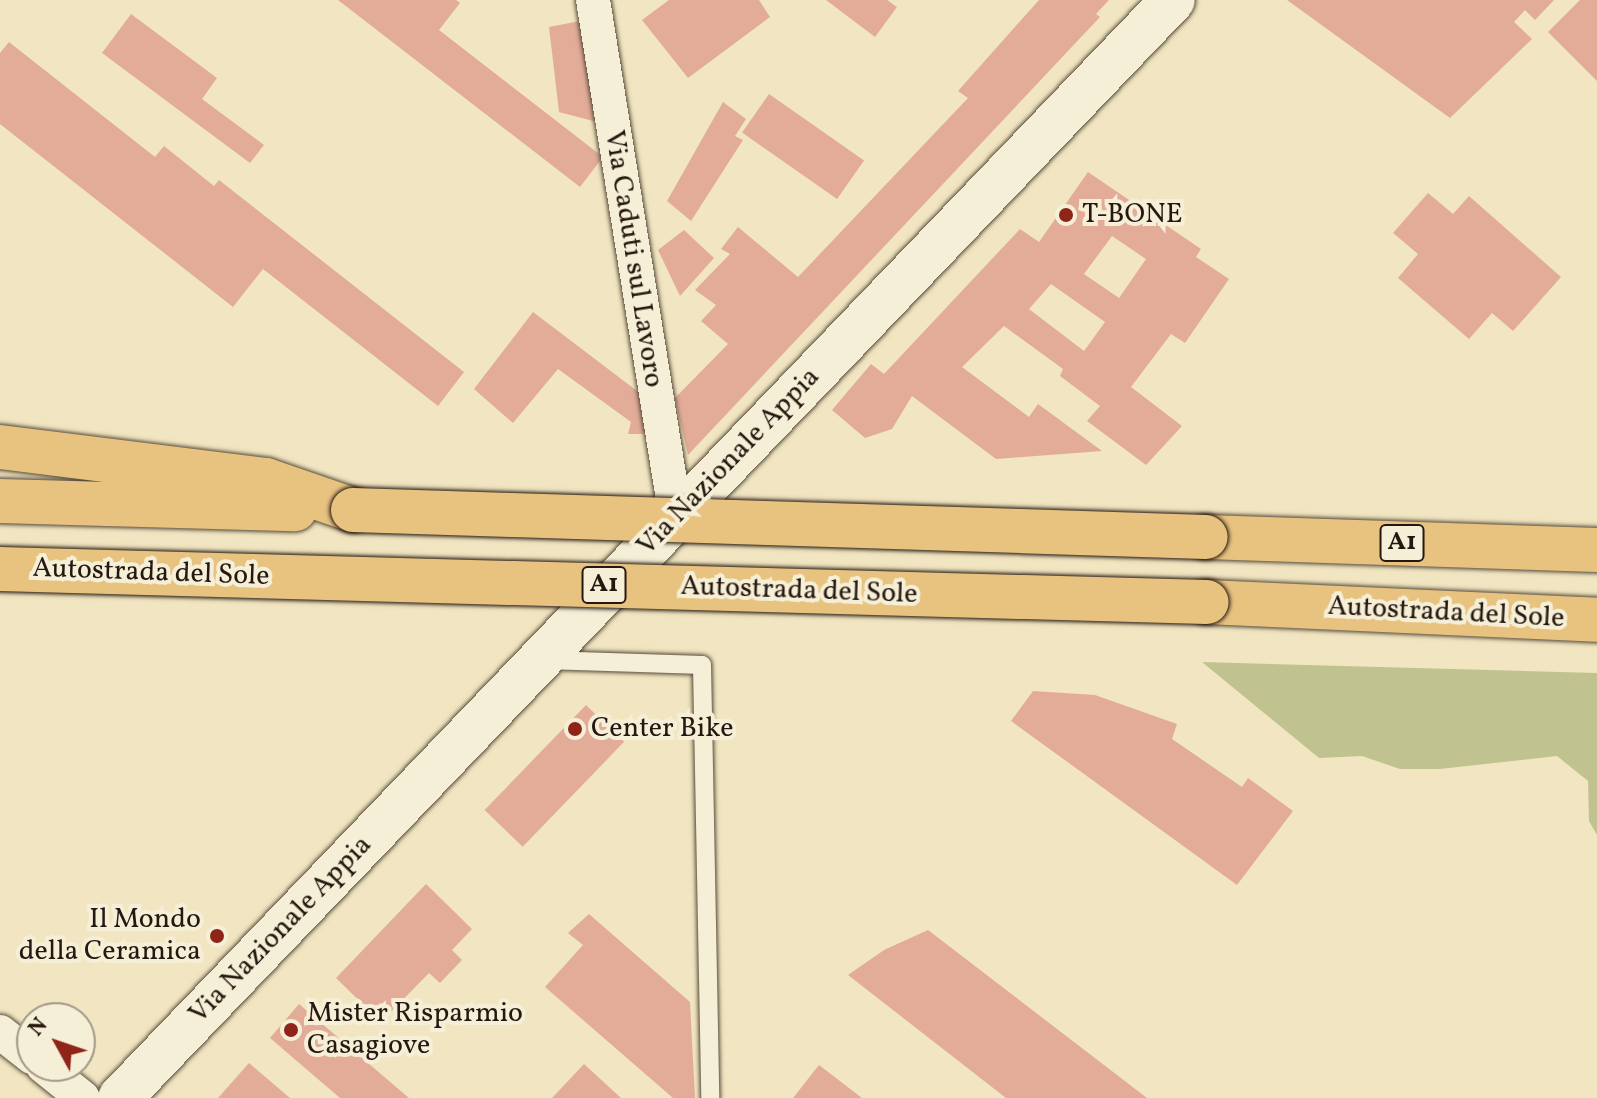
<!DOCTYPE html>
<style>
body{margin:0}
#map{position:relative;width:1597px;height:1098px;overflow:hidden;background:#f1e6c1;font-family:Vollkorn,serif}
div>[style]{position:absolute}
.green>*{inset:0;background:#c0c38f}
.building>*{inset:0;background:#e2ac98;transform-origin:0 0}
.roads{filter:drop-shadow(0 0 2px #594c3c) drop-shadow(0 0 2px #594c3c)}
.service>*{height:18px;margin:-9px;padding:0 9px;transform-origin:9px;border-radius:9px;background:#f6efd7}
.minor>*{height:34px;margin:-17px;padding:0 17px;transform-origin:17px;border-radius:17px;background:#f6efd7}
.secondary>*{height:44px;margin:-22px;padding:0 22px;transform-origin:22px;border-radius:22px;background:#f6efd7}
.motorway>*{height:44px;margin:-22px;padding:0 22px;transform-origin:22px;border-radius:22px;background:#e8c380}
.bridges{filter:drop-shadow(0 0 2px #261810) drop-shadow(0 0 2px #261810)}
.motorway-bridge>*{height:44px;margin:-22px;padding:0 22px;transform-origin:22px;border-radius:22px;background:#e8c380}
.dots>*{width:22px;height:22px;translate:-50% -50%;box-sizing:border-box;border:4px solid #f6efd7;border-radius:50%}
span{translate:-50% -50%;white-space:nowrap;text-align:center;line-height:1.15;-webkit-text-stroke:8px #f6efd7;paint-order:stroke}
.shield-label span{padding:2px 6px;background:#f6efd7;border:2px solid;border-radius:6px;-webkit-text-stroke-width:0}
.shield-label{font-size:26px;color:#261810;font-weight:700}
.poi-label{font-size:28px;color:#261810}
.left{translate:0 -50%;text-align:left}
.right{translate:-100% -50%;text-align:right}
.street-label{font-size:28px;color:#261810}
.north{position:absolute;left:16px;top:1002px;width:80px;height:80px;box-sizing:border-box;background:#f6efd7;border:2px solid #a39987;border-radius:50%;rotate:310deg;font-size:22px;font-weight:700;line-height:32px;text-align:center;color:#261810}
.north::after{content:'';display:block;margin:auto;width:28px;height:36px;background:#8f2418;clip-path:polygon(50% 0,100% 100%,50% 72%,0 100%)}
</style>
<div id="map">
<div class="green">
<i style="clip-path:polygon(1202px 662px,1597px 673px,1597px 835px,1589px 821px,1588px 781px,1557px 756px,1440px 769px,1400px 769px,1362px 756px,1319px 758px)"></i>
</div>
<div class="building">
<i style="clip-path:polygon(338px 0,456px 0,460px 3px,439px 30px,603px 157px,580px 187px)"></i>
<i style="clip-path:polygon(669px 0,759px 0,770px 17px,688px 78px,642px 20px)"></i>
<i style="clip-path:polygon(826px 0,887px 0,897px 7px,875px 37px)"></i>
<i style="clip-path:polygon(1039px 0,1109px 0,1096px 14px,1100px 17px,688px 455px,675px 398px,728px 344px,701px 321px,716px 305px,695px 290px,730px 254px,721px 249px,738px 227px,798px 277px,968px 98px,958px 91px)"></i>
<i style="clip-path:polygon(1287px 0,1554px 0,1535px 20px,1525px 10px,1514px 22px,1532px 39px,1450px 118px)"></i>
<i style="clip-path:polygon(1580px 0,1597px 0,1597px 81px,1548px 32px)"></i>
<i style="clip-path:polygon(131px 14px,217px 78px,202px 99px,264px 145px,250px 163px,102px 53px)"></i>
<i style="clip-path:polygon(585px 20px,597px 122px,559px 112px,549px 27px)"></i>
<i style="clip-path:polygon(9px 42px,155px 157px,164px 146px,214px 186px,219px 180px,464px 372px,438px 406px,263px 269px,233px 307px,0 124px,0 53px)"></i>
<i style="left:769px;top:94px;width:116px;height:47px;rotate:35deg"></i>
<i style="clip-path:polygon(723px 102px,746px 119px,735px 136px,743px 140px,691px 221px,667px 201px)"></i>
<i style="clip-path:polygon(evenodd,1088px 172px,1201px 249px,1196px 257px,1229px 279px,1185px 343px,1171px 334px,1131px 387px,1182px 426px,1146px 465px,1087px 421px,1100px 406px,1060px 376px,1063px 369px,1004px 326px,962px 367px,1029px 417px,1038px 404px,1102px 451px,996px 459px,912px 396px,892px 429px,865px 438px,832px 410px,871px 364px,884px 374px,1020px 229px,1039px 242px,1088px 172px,1112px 236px,1146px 259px,1119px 298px,1084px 274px,1112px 236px,1088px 172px,1051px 284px,1105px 322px,1084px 351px,1029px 309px,1051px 284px)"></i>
<i style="clip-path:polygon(1428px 193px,1453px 214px,1469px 196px,1561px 277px,1513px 331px,1492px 313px,1469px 339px,1398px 278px,1418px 254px,1393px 233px)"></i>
<i style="clip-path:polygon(684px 230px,714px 258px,680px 296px,658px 250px)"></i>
<i style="clip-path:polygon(533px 312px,649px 400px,649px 434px,628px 434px,631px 422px,558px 369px,513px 423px,474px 389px)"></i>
<i style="clip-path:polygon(1033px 691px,1095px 695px,1177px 724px,1172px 739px,1242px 787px,1248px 778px,1293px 811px,1237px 885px,1011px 721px)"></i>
<i style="left:586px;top:705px;width:53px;height:146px;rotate:44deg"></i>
<i style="clip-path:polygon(426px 884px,472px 929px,452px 950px,462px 960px,440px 983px,429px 973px,381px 1022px,336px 978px)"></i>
<i style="clip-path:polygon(589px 914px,690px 1002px,695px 1098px,673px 1098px,545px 987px,583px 945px,568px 933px)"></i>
<i style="clip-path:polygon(928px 930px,1147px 1098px,1006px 1098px,848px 975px,884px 950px)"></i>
<i style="clip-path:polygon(299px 1004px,409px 1098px,340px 1098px,270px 1038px)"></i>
<i style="clip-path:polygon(249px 1063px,290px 1098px,218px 1098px)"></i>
<i style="clip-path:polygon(584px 1064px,621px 1098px,552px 1098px)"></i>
<i style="clip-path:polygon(819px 1065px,862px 1098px,793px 1098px)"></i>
</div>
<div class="roads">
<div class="service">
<i style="left:546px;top:660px;width:156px;rotate:1.8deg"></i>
<i style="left:702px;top:665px;width:433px;rotate:88.9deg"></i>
</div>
<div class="minor">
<i style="left:593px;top:0;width:525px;rotate:80.9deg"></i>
<i style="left:0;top:1032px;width:41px;rotate:38deg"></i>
<i style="left:43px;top:1066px;width:51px;rotate:38.7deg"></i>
</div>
<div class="secondary">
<i style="left:120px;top:1098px;width:1521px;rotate:-46.2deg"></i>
</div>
<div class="motorway">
<i style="left:0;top:447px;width:268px;rotate:7.1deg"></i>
<i style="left:266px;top:480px;width:92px;rotate:19deg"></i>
<i style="left:0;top:501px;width:295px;rotate:1.6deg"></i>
<i style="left:1206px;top:537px;width:391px;rotate:1.9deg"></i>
<i style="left:1207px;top:602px;width:390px;rotate:2.6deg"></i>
</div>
</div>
<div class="bridges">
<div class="motorway-bridge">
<i style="left:353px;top:510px;width:853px;rotate:1.81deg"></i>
<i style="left:0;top:569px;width:1207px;rotate:1.57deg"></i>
</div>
</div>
<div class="dots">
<i style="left:1066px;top:215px;background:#8f2418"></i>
<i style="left:575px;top:729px;background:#8f2418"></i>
<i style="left:217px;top:936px;background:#8f2418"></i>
<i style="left:291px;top:1030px;background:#8f2418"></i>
</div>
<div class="shield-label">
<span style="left:1402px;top:543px">A1</span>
<span style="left:604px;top:585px">A1</span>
</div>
<div class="poi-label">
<span class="left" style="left:1082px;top:215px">T-BONE</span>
<span class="left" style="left:591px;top:729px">Center Bike</span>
<span class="right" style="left:201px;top:936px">Il Mondo<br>della Ceramica</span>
<span class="left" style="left:307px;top:1030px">Mister Risparmio<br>Casagiove</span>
</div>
<div class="street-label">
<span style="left:633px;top:259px;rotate:81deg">Via Caduti sul Lavoro</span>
<span style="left:729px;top:462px;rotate:-46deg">Via Nazionale Appia</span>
<span style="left:151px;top:573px;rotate:2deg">Autostrada del Sole</span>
<span style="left:799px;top:591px;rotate:2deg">Autostrada del Sole</span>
<span style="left:1446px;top:613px;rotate:3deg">Autostrada del Sole</span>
<span style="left:281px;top:930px;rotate:-46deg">Via Nazionale Appia</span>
</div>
<div class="north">N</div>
</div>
